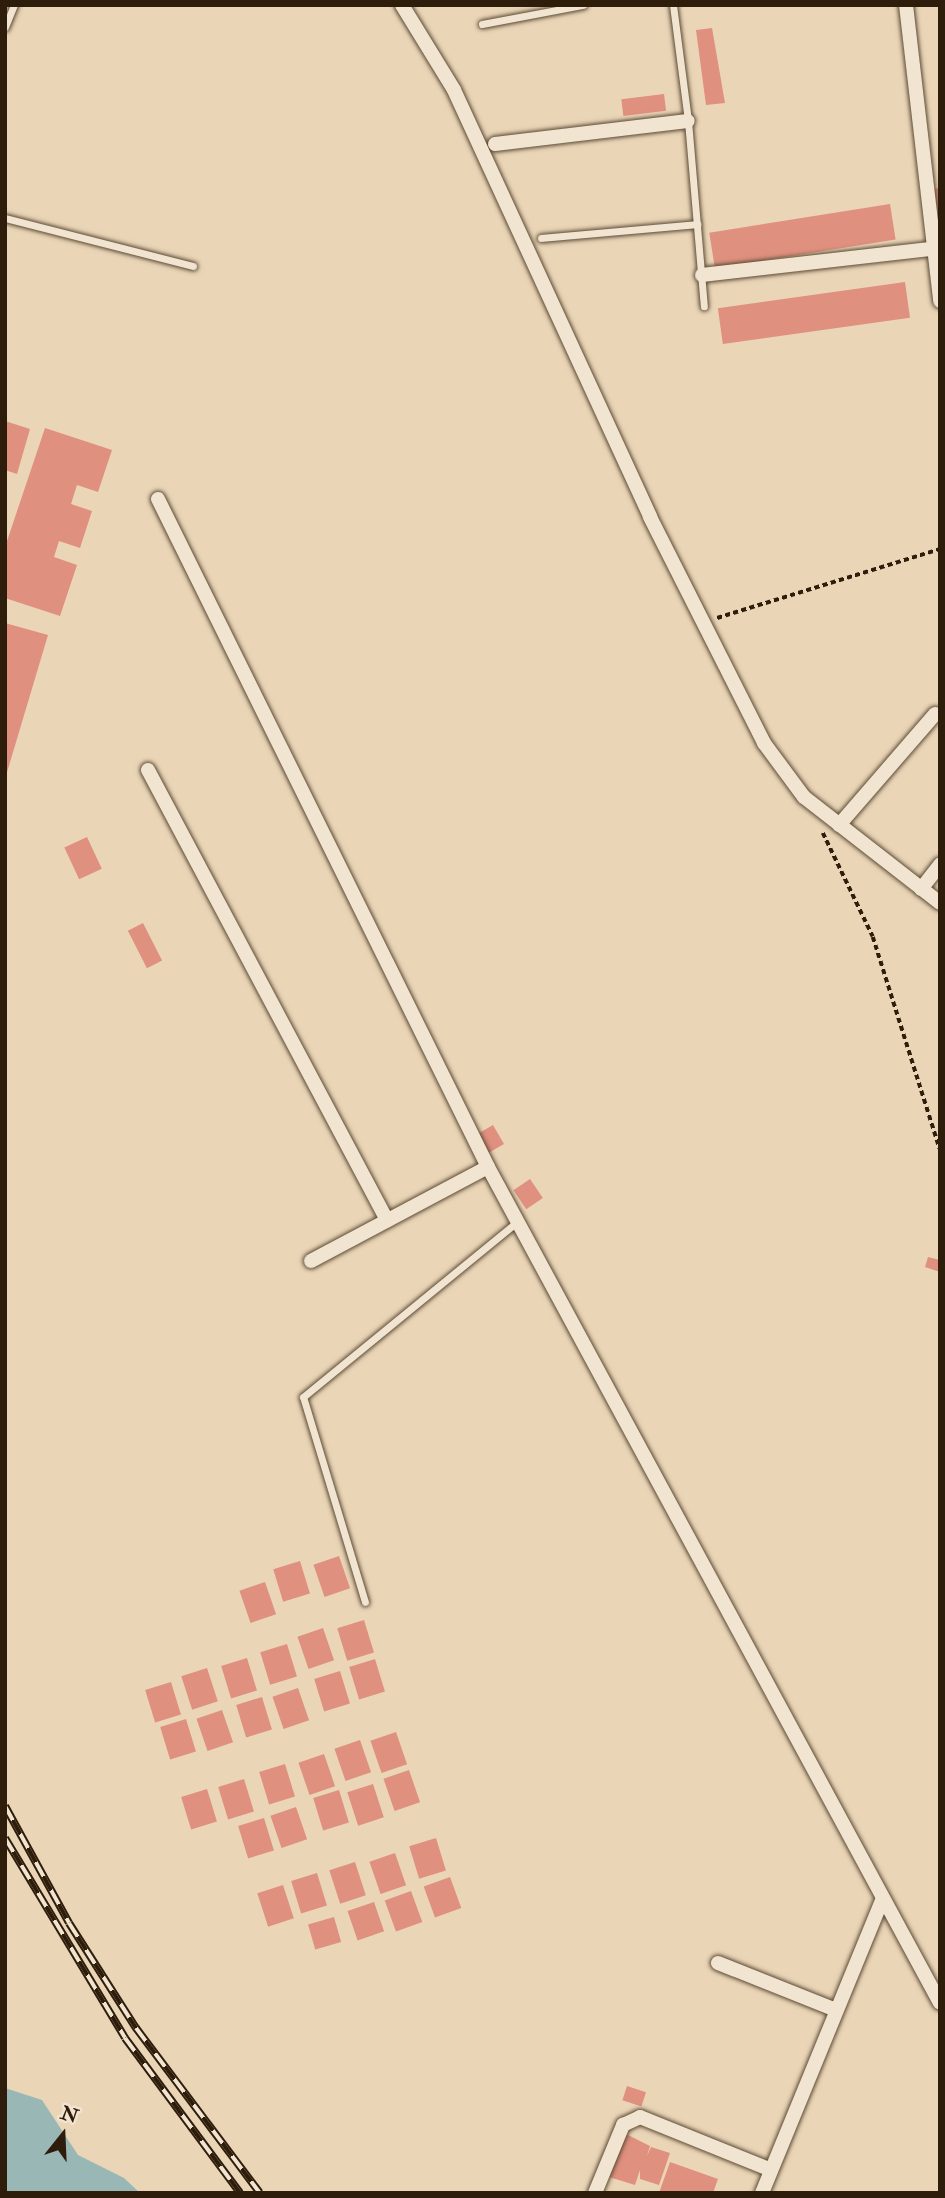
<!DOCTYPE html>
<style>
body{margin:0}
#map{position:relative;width:945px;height:2198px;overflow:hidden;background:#ead5b7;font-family:"IM FELL Double Pica",serif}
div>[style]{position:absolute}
.water>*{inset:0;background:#99b8b5}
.building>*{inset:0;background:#e0907f;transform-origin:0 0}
.path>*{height:3.5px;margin-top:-1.75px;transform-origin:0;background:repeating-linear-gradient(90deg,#2d1d0a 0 5px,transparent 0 8.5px)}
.roads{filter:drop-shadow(0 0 2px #5c4b35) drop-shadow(0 0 2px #5c4b35)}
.service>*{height:7px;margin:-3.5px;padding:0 3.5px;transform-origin:3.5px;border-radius:3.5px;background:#f1e4d0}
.minor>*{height:14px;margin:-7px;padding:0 7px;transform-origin:7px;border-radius:7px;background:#f1e4d0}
.rail>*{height:8px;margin-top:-4px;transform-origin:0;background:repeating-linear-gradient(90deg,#f1e4d0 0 16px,#2d1d0a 0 32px);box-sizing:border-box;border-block:2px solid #2d1d0a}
span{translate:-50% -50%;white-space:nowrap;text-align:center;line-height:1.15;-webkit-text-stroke:7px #f1e4d0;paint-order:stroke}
.frame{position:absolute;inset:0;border:7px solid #2d1d0a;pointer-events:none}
.north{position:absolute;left:28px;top:2100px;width:70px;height:70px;-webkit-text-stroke:5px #f1e4d0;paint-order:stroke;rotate:18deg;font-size:19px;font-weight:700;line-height:28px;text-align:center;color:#2d1d0a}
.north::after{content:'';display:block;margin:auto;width:24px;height:32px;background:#2d1d0a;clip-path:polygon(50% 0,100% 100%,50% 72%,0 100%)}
</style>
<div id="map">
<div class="water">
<i style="clip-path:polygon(5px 2088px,42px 2100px,78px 2155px,124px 2178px,140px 2193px,5px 2193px)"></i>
</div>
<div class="building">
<i style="clip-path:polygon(712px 28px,725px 103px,706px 105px,696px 30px)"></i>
<i style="left:664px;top:94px;width:17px;height:43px;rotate:83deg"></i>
<i style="clip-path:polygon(940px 188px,940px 229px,937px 229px,932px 189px)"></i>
<i style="left:890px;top:204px;width:36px;height:183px;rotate:81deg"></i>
<i style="left:905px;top:282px;width:36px;height:189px;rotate:82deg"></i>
<i style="clip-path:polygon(5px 421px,30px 429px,17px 474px,5px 470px)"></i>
<i style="clip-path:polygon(45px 428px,112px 450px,98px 492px,77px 485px,71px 504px,92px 511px,80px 548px,59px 541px,54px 557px,77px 565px,60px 616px,5px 598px,5px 547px)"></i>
<i style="clip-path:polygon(5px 623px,48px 635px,5px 779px)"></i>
<i style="left:87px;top:837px;width:35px;height:25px;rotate:65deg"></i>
<i style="left:143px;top:923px;width:42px;height:17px;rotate:63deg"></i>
<i style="left:493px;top:1125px;width:22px;height:20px;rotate:60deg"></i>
<i style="left:530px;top:1179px;width:23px;height:20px;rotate:56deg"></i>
<i style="clip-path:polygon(928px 1257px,940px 1260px,940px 1272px,925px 1267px)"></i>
<i style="left:339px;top:1556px;width:34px;height:27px;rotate:71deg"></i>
<i style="left:300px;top:1561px;width:34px;height:28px;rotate:73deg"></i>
<i style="left:265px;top:1582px;width:34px;height:27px;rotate:71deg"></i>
<i style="left:364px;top:1620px;width:34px;height:28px;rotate:73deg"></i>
<i style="left:323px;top:1628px;width:34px;height:27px;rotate:71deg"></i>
<i style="left:287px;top:1644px;width:34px;height:28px;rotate:73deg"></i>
<i style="left:247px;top:1658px;width:34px;height:27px;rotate:73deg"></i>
<i style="left:375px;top:1659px;width:34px;height:27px;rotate:73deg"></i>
<i style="left:207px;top:1668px;width:35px;height:27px;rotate:72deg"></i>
<i style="left:340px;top:1671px;width:34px;height:27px;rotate:73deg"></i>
<i style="left:171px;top:1682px;width:34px;height:27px;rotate:73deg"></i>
<i style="left:298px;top:1688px;width:34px;height:27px;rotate:71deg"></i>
<i style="left:262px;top:1697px;width:34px;height:27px;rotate:73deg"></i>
<i style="left:222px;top:1710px;width:34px;height:27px;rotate:71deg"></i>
<i style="left:186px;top:1719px;width:34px;height:27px;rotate:73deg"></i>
<i style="left:396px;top:1732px;width:34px;height:27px;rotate:71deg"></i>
<i style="left:360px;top:1740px;width:34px;height:27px;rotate:71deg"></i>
<i style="left:324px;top:1754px;width:34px;height:27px;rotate:71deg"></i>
<i style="left:285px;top:1764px;width:34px;height:27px;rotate:73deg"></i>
<i style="left:409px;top:1770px;width:34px;height:27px;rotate:71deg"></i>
<i style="left:244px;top:1779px;width:34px;height:27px;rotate:73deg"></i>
<i style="left:373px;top:1784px;width:35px;height:27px;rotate:72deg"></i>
<i style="left:207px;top:1789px;width:34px;height:27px;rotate:73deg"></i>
<i style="left:339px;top:1790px;width:34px;height:27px;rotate:73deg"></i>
<i style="left:296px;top:1807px;width:34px;height:27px;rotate:71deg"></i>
<i style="left:264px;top:1818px;width:34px;height:27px;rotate:73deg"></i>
<i style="left:436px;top:1838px;width:34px;height:28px;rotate:73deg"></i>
<i style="left:395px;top:1853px;width:34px;height:27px;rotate:71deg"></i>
<i style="left:355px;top:1862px;width:35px;height:27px;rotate:72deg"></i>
<i style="left:317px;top:1873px;width:34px;height:27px;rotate:73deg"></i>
<i style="left:450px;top:1877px;width:33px;height:28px;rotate:70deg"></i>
<i style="left:283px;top:1885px;width:35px;height:27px;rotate:72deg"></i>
<i style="left:411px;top:1891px;width:33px;height:28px;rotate:70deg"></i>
<i style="left:374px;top:1902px;width:31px;height:28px;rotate:71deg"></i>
<i style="left:334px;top:1917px;width:26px;height:27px;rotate:74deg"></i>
<i style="left:627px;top:2086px;width:20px;height:15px;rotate:18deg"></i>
<i style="clip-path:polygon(624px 2133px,650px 2146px,647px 2156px,651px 2147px,670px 2153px,659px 2185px,640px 2179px,640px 2170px,635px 2185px,609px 2177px)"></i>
<i style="clip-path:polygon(670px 2162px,718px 2179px,713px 2193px,659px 2193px)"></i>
</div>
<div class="path">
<i style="left:717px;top:618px;width:233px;rotate:-17.2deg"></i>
<i style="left:823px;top:833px;width:115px;rotate:64.3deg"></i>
<i style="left:873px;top:937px;width:222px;rotate:72.5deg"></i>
</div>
<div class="roads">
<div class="service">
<i style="left:673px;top:5px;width:117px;rotate:82.6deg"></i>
<i style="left:688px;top:121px;width:186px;rotate:85.1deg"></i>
<i style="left:482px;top:24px;width:103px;rotate:-10.7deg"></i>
<i style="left:5px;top:27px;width:24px;rotate:-68deg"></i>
<i style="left:5px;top:218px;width:194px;rotate:14.3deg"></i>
<i style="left:541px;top:238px;width:157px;rotate:-5.1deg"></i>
<i style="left:365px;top:1602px;width:214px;rotate:-106.8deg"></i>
<i style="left:303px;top:1397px;width:276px;rotate:-39.3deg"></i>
</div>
<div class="minor">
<i style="left:402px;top:5px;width:100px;rotate:58.5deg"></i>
<i style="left:454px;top:90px;width:470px;rotate:65.3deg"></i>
<i style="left:650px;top:517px;width:253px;rotate:63.2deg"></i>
<i style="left:764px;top:743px;width:67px;rotate:53.5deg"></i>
<i style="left:804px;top:797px;width:172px;rotate:37.9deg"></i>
<i style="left:906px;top:5px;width:298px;rotate:83.4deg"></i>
<i style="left:495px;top:144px;width:194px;rotate:-6.8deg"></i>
<i style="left:702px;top:275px;width:240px;rotate:-6.5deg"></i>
<i style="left:158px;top:499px;width:745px;rotate:63.71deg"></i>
<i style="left:488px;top:1167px;width:950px;rotate:61.6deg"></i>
<i style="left:148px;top:770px;width:510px;rotate:62.03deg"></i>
<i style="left:839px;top:825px;width:147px;rotate:-49.1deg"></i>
<i style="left:921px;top:889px;width:31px;rotate:-52deg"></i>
<i style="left:311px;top:1261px;width:200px;rotate:-28deg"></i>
<i style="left:718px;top:1963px;width:127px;rotate:21.7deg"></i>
<i style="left:595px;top:2193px;width:74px;rotate:-67.6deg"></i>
<i style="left:623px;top:2125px;width:19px;rotate:-25deg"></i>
<i style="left:640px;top:2117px;width:141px;rotate:22deg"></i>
<i style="left:762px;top:2193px;width:316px;rotate:-67.7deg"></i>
</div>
</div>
<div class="rail">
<i style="left:5px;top:1806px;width:133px;rotate:61.3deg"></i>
<i style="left:69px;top:1923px;width:125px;rotate:57.5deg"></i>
<i style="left:136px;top:2028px;width:206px;rotate:53.1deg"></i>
<i style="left:5px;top:1838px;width:233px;rotate:59deg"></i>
<i style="left:125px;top:2038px;width:193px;rotate:53.4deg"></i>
</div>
<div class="frame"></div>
<div class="north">N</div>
</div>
